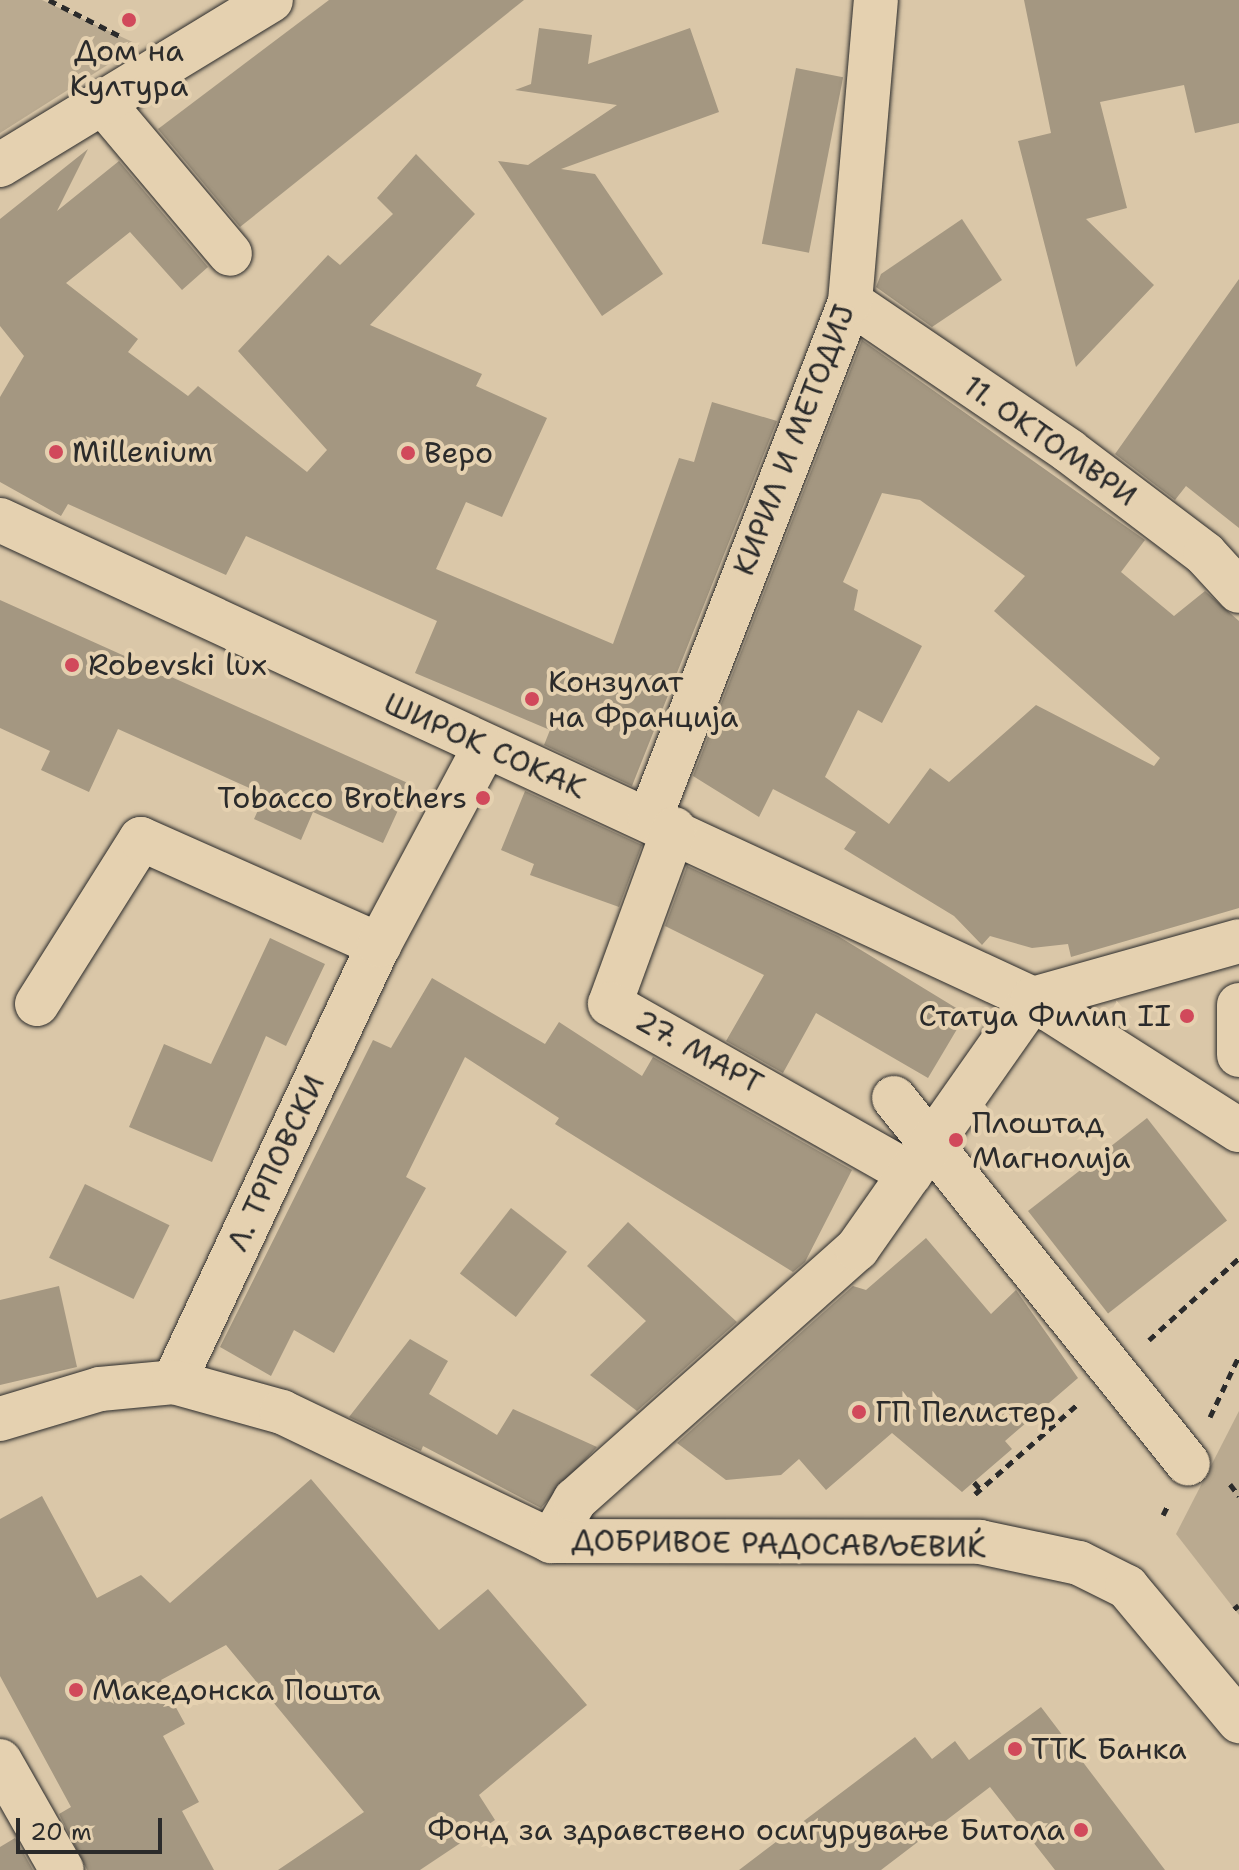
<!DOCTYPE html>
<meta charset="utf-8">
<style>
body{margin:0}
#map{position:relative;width:1239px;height:1870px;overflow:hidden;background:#dac7a8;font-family:"Shantell Sans",sans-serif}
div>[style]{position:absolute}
.green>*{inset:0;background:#baaa90}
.building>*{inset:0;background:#a49781;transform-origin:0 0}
.path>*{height:5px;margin-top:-2.5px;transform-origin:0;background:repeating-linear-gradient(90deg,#2b2b2b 0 8px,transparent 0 14px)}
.roads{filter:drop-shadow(0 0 2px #2b2b2b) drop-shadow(0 0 2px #2b2b2b)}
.minor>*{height:44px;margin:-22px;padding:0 22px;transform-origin:22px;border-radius:22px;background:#e5d1b0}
.dots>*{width:22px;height:22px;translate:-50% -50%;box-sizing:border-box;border:4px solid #e5d1b0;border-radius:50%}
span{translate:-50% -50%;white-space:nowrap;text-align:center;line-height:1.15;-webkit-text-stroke:8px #e5d1b0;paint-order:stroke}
.poi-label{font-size:30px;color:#2b2b2b}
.left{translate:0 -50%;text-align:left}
.right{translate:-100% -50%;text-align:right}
.street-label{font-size:30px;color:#2b2b2b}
.scale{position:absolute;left:16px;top:1818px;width:146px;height:36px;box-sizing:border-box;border:4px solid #2b2b2b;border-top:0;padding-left:10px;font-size:24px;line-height:28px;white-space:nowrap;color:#2b2b2b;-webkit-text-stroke:6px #e5d1b0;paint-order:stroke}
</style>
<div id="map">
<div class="green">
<i style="clip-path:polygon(0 0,42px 0,139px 45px,0 133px)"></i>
<i style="clip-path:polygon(1239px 1411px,1239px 1615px,1176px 1534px)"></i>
</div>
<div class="building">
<i style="clip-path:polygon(329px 0,524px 0,240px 227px,158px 129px)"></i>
<i style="clip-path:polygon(1024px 0,1239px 0,1239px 123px,1195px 133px,1184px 85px,1100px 102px,1127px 208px,1086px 219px,1154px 285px,1076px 367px,1018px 141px,1051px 133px)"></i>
<i style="clip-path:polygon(539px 28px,592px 35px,588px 64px,690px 28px,719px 112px,561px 169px,595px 174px,663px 274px,602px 316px,498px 161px,528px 165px,617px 105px,515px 90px,531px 84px)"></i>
<i style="left:796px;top:68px;width:48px;height:179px;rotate:11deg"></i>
<i style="clip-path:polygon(88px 149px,57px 211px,119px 161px,208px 267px,182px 290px,130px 232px,66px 283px,138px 339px,128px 352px,188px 396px,198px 386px,307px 472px,327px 450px,238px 351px,328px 255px,340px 265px,393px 214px,377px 198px,416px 154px,475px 214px,370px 325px,482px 374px,476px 386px,547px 418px,502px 517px,466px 502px,436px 569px,613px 644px,679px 458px,694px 462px,712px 402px,777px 421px,632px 786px,544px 745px,550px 730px,415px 673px,437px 621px,246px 536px,226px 575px,68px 504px,61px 516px,0 482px,0 397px,24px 356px,0 326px,0 219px)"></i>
<i style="clip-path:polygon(962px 219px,1002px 280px,932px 327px,876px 287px,881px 274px)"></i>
<i style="clip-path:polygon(1239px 279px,1239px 528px,1186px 486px,1175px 500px,1115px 454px)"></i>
<i style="clip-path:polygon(evenodd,862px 340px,1145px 540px,1121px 572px,1174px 616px,1205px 591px,1239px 621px,1239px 908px,1071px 957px,1068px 944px,1032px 948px,990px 936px,982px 945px,954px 916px,844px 849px,856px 832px,773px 789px,759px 817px,693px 776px,862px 340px,882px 493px,920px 500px,1025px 576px,994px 611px,1160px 758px,1154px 766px,1036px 705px,949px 782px,930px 768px,889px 824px,825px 777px,858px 710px,882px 723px,922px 646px,854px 610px,858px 590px,843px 582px,882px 493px)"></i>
<i style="clip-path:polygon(0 600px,410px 784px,383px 843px,313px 812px,301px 840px,254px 819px,265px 795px,118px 729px,89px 792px,41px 770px,50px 751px,0 728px)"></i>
<i style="clip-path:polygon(525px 791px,642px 845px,619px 907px,530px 875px,534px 864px,501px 850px)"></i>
<i style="clip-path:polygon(687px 866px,838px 936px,966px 1014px,928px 1078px,816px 1013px,783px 1073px,726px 1041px,764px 975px,665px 926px)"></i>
<i style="clip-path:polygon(270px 938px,325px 964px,286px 1046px,266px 1036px,212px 1162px,129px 1127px,164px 1044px,211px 1064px)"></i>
<i style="clip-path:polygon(432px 978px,545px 1044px,559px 1022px,642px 1076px,653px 1057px,852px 1170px,805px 1262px,793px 1272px,555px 1124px,559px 1118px,465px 1057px,406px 1177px,426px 1188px,334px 1353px,294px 1330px,271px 1376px,220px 1347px,373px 1040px,391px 1048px)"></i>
<i style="left:1147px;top:1118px;width:130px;height:151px;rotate:52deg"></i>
<i style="left:85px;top:1184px;width:94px;height:82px;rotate:26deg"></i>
<i style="left:511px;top:1208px;width:71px;height:83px;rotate:38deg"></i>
<i style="clip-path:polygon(628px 1222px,737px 1322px,637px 1411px,590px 1375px,646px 1321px,587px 1266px)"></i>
<i style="clip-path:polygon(926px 1238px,991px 1314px,1016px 1290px,1078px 1378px,1005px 1441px,1012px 1449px,962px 1492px,892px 1433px,826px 1490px,799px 1459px,781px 1475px,726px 1480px,677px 1443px,853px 1286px,866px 1290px)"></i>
<i style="clip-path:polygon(59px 1286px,77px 1367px,0 1385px,0 1300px)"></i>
<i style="clip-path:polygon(410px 1339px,448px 1361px,429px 1394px,497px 1435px,513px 1409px,597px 1447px,541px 1508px,423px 1446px,421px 1451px,349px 1417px)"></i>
<i style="clip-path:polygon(311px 1479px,439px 1630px,488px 1589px,587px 1705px,479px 1795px,495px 1820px,420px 1870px,278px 1870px,364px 1812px,226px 1645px,161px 1680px,185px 1724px,163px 1736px,199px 1802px,182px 1811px,214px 1870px,87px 1870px,59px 1814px,71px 1807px,0 1676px,0 1519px,42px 1496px,97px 1598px,141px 1575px,170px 1603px)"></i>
<i style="clip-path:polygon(1041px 1707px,1165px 1870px,1055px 1870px,990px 1787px,881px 1870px,739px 1870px,915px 1737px,932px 1759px,955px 1741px,969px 1760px)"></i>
<i style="clip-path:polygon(15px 1838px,33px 1870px,0 1870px,0 1847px)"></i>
</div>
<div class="path">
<i style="left:49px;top:0;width:80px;rotate:26.9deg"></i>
<i style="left:1149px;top:1340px;width:122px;rotate:-42.3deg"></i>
<i style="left:1210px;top:1417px;width:68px;rotate:-64.6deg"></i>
<i style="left:974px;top:1482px;width:9px;rotate:49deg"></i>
<i style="left:1230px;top:1484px;width:15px;rotate:53deg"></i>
<i style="left:975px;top:1494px;width:138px;rotate:-41.2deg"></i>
<i style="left:1163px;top:1515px;width:11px;rotate:-63deg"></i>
<i style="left:1234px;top:1609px;width:6px;rotate:-39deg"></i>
</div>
<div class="roads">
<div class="minor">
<i style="left:103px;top:103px;width:197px;rotate:49.9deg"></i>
<i style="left:0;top:165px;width:317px;rotate:-31.3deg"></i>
<i style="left:850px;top:302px;width:265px;rotate:34.2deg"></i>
<i style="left:1069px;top:451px;width:171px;rotate:37.1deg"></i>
<i style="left:1205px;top:554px;width:50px;rotate:47.4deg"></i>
<i style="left:0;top:520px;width:1139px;rotate:24.88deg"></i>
<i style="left:1033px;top:999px;width:244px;rotate:32.5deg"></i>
<i style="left:650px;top:818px;width:553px;rotate:-68.81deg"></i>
<i style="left:850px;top:302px;width:303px;rotate:-85.1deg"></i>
<i style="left:674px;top:829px;width:186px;rotate:110.1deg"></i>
<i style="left:610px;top:1004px;width:345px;rotate:29.5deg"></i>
<i style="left:37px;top:1004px;width:195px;rotate:-57.8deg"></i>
<i style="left:141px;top:839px;width:261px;rotate:24deg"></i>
<i style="left:1239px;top:1005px;width:50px;rotate:90deg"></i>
<i style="left:894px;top:1098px;width:469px;rotate:51.2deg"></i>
<i style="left:174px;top:1382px;width:483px;rotate:-64.9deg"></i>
<i style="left:379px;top:945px;width:223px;rotate:-61.9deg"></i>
<i style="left:0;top:1419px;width:104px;rotate:-16.7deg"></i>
<i style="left:100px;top:1389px;width:74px;rotate:-5.4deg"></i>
<i style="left:174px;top:1382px;width:112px;rotate:15.5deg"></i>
<i style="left:282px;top:1412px;width:298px;rotate:25.6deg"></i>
<i style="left:551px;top:1541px;width:429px;rotate:0.1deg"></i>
<i style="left:980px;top:1542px;width:101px;rotate:12deg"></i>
<i style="left:1079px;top:1563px;width:54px;rotate:26.6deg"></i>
<i style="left:1127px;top:1587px;width:175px;rotate:50.1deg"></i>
<i style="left:551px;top:1541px;width:48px;rotate:-59.7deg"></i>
<i style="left:575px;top:1500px;width:378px;rotate:-41.7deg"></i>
<i style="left:857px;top:1249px;width:306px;rotate:-54.9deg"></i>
<i style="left:1033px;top:999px;width:214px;rotate:-15.7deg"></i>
<i style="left:0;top:1761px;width:125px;rotate:60.4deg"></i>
</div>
</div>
<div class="dots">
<i style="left:129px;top:20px;background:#d1495b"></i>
<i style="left:56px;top:452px;background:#d1495b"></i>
<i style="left:408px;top:453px;background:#d1495b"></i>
<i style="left:72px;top:665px;background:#d1495b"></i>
<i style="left:532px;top:699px;background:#d1495b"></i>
<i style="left:483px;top:798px;background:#d1495b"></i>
<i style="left:1187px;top:1016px;background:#d1495b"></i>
<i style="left:956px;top:1140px;background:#d1495b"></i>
<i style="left:859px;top:1412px;background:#d1495b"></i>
<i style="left:76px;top:1690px;background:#d1495b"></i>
<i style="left:1015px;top:1749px;background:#d1495b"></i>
<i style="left:1081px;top:1830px;background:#d1495b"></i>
</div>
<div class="poi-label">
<span style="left:129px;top:68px">Дом на<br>Култура</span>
<span class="left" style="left:72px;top:452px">Millenium</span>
<span class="left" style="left:424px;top:453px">Веро</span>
<span class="left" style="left:88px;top:665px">Robevski lux</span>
<span class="left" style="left:548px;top:699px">Конзулат<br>на Франција</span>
<span class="right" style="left:467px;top:798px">Tobacco Brothers</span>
<span class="right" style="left:1171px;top:1016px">Статуа Филип II</span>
<span class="left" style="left:972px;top:1140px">Плоштад<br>Магнолија</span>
<span class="left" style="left:875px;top:1412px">ГП Пелистер</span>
<span class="left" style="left:92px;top:1690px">Македонска Пошта</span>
<span class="left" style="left:1031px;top:1749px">ТТК Банка</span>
<span class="right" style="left:1065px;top:1830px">Фонд за здравствено осигурување Битола</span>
</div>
<div class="street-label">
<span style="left:794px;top:440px;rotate:-69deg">КИРИЛ И МЕТОДИЈ</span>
<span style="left:1050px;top:441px;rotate:35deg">11. ОКТОМВРИ</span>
<span style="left:485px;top:746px;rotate:24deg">ШИРОК СОКАК</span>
<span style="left:699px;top:1052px;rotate:29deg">27. МАРТ</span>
<span style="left:276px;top:1163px;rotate:-65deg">Л. ТРПОВСКИ</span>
<span style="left:779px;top:1544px;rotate:1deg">ДОБРИВОЕ РАДОСАВЉЕВИЌ</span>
</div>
<div class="scale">20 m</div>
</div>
